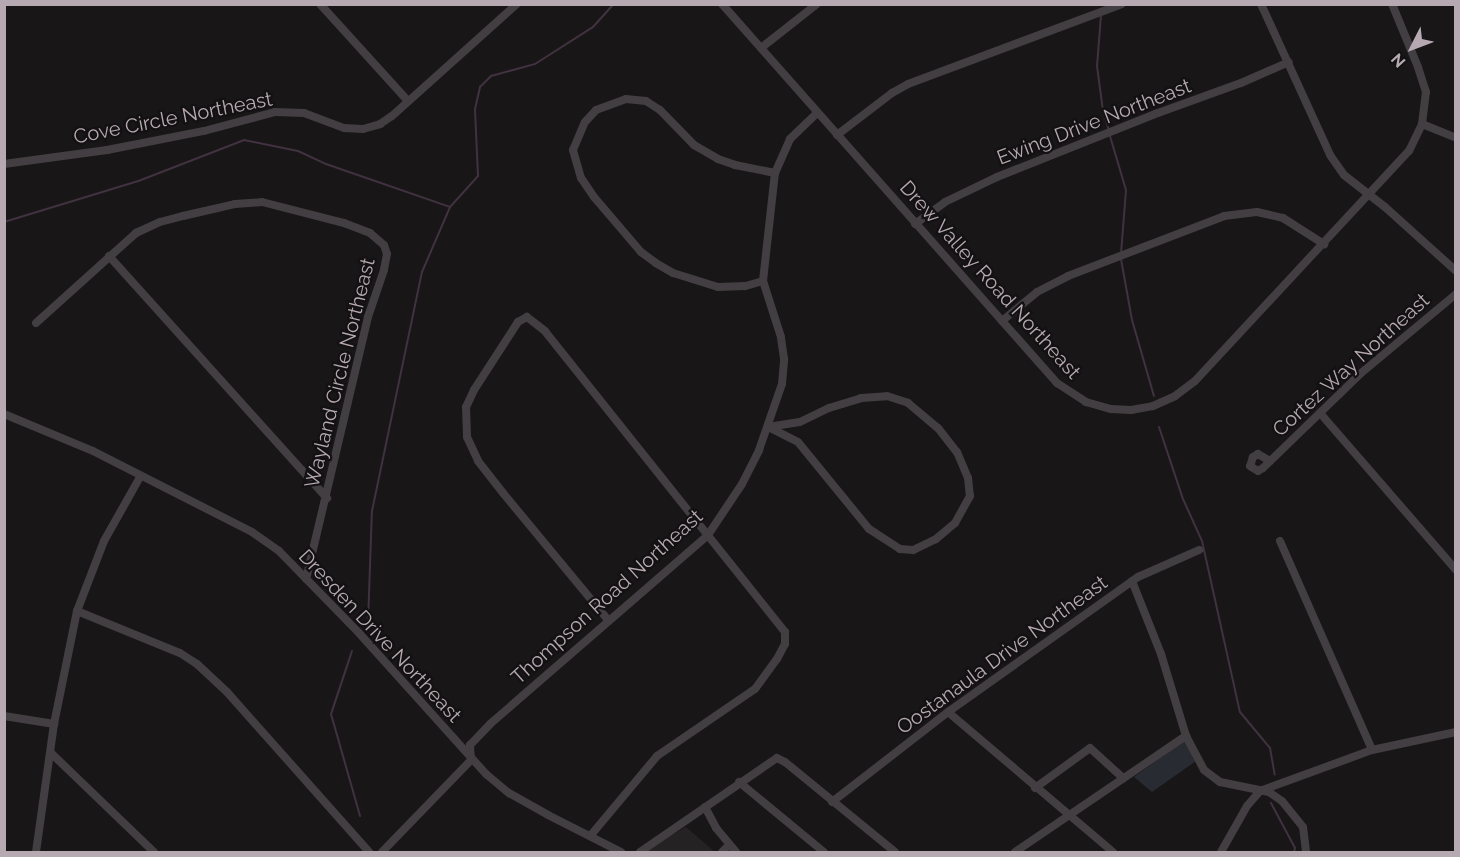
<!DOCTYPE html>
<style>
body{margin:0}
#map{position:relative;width:1460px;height:857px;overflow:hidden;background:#181617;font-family:Raleway,sans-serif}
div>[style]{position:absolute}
.built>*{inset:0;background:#252223}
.green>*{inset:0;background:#282b31}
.stream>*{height:2px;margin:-1px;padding:0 1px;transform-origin:1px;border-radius:1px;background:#413240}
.minor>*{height:8px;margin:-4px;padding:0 4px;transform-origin:4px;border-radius:4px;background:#433e41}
span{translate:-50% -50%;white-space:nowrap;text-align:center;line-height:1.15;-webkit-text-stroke:4.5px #131112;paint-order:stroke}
.street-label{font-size:20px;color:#b6a9b2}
.frame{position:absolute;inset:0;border:6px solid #b6a9b2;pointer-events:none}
.north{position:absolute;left:1382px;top:18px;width:60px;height:60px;-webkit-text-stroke:4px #131112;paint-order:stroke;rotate:228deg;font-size:16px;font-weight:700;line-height:24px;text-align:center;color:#b6a9b2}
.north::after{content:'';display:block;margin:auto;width:21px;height:27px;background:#b6a9b2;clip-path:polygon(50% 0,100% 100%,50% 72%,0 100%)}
</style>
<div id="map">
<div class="built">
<i style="clip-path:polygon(686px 827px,715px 852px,639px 852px)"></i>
</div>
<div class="green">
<i style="clip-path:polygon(1185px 740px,1196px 761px,1152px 792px,1134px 777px)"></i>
</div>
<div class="stream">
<i style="left:1101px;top:15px;width:51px;rotate:94.5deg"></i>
<i style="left:1097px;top:66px;width:45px;rotate:82.4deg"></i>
<i style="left:1103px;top:111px;width:21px;rotate:73deg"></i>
<i style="left:1110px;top:136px;width:56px;rotate:73.5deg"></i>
<i style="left:1126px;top:190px;width:64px;rotate:94.5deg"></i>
<i style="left:4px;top:222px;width:143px;rotate:-17deg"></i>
<i style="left:141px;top:180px;width:110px;rotate:-21.2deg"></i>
<i style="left:244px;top:140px;width:55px;rotate:11.5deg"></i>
<i style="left:298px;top:151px;width:31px;rotate:25deg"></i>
<i style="left:326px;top:164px;width:131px;rotate:19.1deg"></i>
<i style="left:1121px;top:259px;width:62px;rotate:79.8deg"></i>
<i style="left:1132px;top:320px;width:79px;rotate:73.9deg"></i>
<i style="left:1159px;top:427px;width:76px;rotate:71.6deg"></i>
<i style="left:1183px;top:499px;width:46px;rotate:65.7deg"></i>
<i style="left:1202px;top:541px;width:175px;rotate:77.5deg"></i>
<i style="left:1240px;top:712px;width:47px;rotate:50.2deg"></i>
<i style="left:1270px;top:748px;width:27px;rotate:80deg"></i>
<i style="left:368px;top:623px;width:112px;rotate:-88deg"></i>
<i style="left:372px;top:511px;width:244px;rotate:-78.2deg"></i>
<i style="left:422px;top:272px;width:71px;rotate:-66.7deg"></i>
<i style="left:450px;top:207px;width:42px;rotate:-47.9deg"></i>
<i style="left:478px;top:176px;width:67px;rotate:-92.6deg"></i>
<i style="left:475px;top:109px;width:23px;rotate:-77deg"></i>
<i style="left:480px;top:87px;width:16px;rotate:-45deg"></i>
<i style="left:491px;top:76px;width:46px;rotate:-15.3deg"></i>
<i style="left:535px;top:64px;width:69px;rotate:-32.5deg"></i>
<i style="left:593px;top:27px;width:31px;rotate:-48deg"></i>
<i style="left:352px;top:651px;width:66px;rotate:108.4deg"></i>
<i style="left:331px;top:714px;width:106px;rotate:74.1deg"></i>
<i style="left:1271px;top:803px;width:51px;rotate:61.9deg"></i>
<i style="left:1295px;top:848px;width:4px;rotate:104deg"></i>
</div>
<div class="minor">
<i style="left:320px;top:4px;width:131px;rotate:47.8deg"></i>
<i style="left:722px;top:4px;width:506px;rotate:48.53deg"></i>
<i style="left:1057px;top:383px;width:35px;rotate:33deg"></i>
<i style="left:1086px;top:402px;width:26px;rotate:16deg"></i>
<i style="left:1111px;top:409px;width:20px;rotate:3deg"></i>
<i style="left:1131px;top:410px;width:22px;rotate:-10deg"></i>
<i style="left:1153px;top:406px;width:24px;rotate:-24deg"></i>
<i style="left:1175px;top:396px;width:25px;rotate:-37deg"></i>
<i style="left:1195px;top:381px;width:314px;rotate:-47.1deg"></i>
<i style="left:1409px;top:151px;width:30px;rotate:-64deg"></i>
<i style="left:1422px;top:124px;width:32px;rotate:-83deg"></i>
<i style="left:1426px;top:92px;width:26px;rotate:-108deg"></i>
<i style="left:1418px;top:67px;width:68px;rotate:-112.4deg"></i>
<i style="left:1261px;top:4px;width:166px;rotate:65.4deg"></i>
<i style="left:1330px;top:155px;width:24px;rotate:55deg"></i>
<i style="left:1344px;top:175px;width:52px;rotate:38deg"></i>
<i style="left:1385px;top:207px;width:96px;rotate:42deg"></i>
<i style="left:761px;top:48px;width:71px;rotate:-38.2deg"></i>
<i style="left:1422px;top:124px;width:37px;rotate:22deg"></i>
<i style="left:837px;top:135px;width:69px;rotate:-37.4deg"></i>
<i style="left:892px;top:93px;width:18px;rotate:-29deg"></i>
<i style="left:908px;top:84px;width:228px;rotate:-20.5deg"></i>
<i style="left:4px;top:164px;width:104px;rotate:-7.7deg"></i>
<i style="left:107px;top:150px;width:99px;rotate:-11.1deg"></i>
<i style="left:204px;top:131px;width:73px;rotate:-15deg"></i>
<i style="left:275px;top:112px;width:29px;rotate:2deg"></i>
<i style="left:304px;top:113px;width:43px;rotate:20.6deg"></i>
<i style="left:344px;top:128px;width:19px;rotate:3deg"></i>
<i style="left:363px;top:129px;width:18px;rotate:-16deg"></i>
<i style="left:380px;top:124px;width:14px;rotate:-34deg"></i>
<i style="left:392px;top:116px;width:168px;rotate:-41.9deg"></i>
<i style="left:915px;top:224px;width:37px;rotate:-36deg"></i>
<i style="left:945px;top:202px;width:58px;rotate:-25.7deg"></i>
<i style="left:997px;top:177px;width:173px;rotate:-21.7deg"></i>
<i style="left:1158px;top:113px;width:88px;rotate:-19.9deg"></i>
<i style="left:1241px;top:83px;width:52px;rotate:-23.6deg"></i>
<i style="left:109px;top:256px;width:326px;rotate:48deg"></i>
<i style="left:763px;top:281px;width:19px;rotate:164deg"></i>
<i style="left:745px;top:286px;width:27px;rotate:178deg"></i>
<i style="left:718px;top:287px;width:47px;rotate:-162.7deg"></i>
<i style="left:673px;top:273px;width:20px;rotate:-150deg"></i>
<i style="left:656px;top:263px;width:19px;rotate:-144deg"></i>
<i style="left:641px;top:252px;width:72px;rotate:-130.5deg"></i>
<i style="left:594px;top:197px;width:23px;rotate:-124deg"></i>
<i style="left:581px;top:178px;width:29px;rotate:-106deg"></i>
<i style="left:573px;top:150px;width:30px;rotate:-67deg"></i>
<i style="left:585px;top:122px;width:16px;rotate:-47deg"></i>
<i style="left:596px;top:110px;width:32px;rotate:-20deg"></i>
<i style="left:626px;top:99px;width:20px;rotate:6deg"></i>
<i style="left:646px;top:101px;width:17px;rotate:33deg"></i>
<i style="left:660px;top:110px;width:49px;rotate:45.8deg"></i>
<i style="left:694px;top:145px;width:28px;rotate:30deg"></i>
<i style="left:718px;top:159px;width:18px;rotate:19deg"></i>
<i style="left:735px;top:165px;width:41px;rotate:11.3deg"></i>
<i style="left:1002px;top:321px;width:45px;rotate:-39.6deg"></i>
<i style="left:1037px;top:292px;width:35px;rotate:-27deg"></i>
<i style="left:1068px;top:276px;width:167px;rotate:-21deg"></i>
<i style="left:1224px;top:216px;width:33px;rotate:-7deg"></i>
<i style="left:1257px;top:212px;width:27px;rotate:13deg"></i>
<i style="left:1283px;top:218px;width:49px;rotate:32.4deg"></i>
<i style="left:36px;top:323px;width:135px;rotate:-42deg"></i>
<i style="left:136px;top:233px;width:26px;rotate:-25deg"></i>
<i style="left:160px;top:222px;width:24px;rotate:-15deg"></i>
<i style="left:183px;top:216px;width:53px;rotate:-13deg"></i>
<i style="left:235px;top:204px;width:27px;rotate:-4deg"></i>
<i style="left:262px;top:202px;width:85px;rotate:14.4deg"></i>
<i style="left:344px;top:223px;width:28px;rotate:21deg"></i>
<i style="left:370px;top:233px;width:18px;rotate:41deg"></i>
<i style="left:384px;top:245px;width:9px;rotate:72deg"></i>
<i style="left:387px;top:254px;width:16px;rotate:101deg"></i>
<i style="left:384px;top:270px;width:50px;rotate:108.8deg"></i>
<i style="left:368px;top:317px;width:269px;rotate:103.3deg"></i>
<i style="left:887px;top:396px;width:22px;rotate:18deg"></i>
<i style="left:908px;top:403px;width:39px;rotate:40deg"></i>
<i style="left:938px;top:428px;width:31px;rotate:52deg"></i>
<i style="left:957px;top:452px;width:28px;rotate:67deg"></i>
<i style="left:968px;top:478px;width:18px;rotate:84deg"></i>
<i style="left:970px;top:496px;width:31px;rotate:119deg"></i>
<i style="left:955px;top:523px;width:25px;rotate:140deg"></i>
<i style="left:936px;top:539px;width:25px;rotate:154deg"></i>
<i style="left:913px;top:550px;width:13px;rotate:-176deg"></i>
<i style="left:900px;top:549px;width:37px;rotate:-147deg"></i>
<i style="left:869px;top:529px;width:112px;rotate:-129.2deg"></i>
<i style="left:798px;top:442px;width:34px;rotate:-153deg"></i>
<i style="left:768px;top:427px;width:32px;rotate:-9deg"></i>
<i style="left:800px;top:422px;width:32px;rotate:-26deg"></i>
<i style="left:829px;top:408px;width:34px;rotate:-17deg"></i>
<i style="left:861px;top:398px;width:26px;rotate:-4deg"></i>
<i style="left:1320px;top:413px;width:208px;rotate:49.1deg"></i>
<i style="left:4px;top:414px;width:96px;rotate:22.6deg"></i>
<i style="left:93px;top:451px;width:178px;rotate:27deg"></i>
<i style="left:252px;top:532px;width:33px;rotate:35deg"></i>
<i style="left:279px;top:551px;width:115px;rotate:45.7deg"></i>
<i style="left:359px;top:633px;width:190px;rotate:48deg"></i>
<i style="left:486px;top:774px;width:30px;rotate:40deg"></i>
<i style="left:509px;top:793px;width:45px;rotate:29.4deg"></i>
<i style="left:548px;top:815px;width:82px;rotate:26.9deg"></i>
<i style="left:1270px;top:461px;width:14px;rotate:-150deg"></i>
<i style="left:1258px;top:454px;width:6px;rotate:149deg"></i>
<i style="left:1253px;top:457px;width:9px;rotate:108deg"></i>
<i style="left:1250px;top:466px;width:9px;rotate:32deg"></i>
<i style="left:1258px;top:471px;width:6px;rotate:-31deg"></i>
<i style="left:1263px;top:468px;width:135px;rotate:-44.1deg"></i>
<i style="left:1360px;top:374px;width:125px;rotate:-39.8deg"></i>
<i style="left:1280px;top:541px;width:228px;rotate:66.2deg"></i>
<i style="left:1132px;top:581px;width:79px;rotate:68.3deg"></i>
<i style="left:1161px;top:654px;width:86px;rotate:73deg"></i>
<i style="left:1186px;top:736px;width:38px;rotate:62deg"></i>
<i style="left:1204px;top:770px;width:20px;rotate:37deg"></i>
<i style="left:1220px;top:782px;width:50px;rotate:11.5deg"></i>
<i style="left:1269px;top:792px;width:16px;rotate:35deg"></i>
<i style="left:1282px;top:801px;width:33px;rotate:51deg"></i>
<i style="left:1303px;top:827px;width:25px;rotate:83deg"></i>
<i style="left:77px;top:611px;width:111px;rotate:22.2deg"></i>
<i style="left:180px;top:653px;width:20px;rotate:33deg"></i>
<i style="left:197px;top:664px;width:41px;rotate:43deg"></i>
<i style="left:227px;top:692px;width:214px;rotate:48.4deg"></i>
<i style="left:948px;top:712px;width:216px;rotate:40.3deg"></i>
<i style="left:4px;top:716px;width:51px;rotate:9.1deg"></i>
<i style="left:51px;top:753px;width:143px;rotate:43.9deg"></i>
<i style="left:471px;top:760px;width:15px;rotate:-94deg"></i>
<i style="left:470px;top:745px;width:29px;rotate:-46deg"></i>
<i style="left:490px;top:724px;width:289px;rotate:-40.9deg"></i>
<i style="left:708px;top:535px;width:61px;rotate:-56.3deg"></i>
<i style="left:742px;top:484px;width:38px;rotate:-63deg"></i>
<i style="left:759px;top:450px;width:70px;rotate:-70.8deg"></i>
<i style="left:782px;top:384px;width:25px;rotate:-85deg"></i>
<i style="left:784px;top:359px;width:22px;rotate:-98deg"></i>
<i style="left:781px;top:337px;width:59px;rotate:-107.8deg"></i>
<i style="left:763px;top:281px;width:109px;rotate:-83.7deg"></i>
<i style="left:775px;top:173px;width:37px;rotate:-66deg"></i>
<i style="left:790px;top:139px;width:37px;rotate:-44deg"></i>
<i style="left:739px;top:782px;width:110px;rotate:39.5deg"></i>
<i style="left:1035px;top:788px;width:68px;rotate:-36deg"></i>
<i style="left:1090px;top:748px;width:45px;rotate:42.3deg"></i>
<i style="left:832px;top:802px;width:147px;rotate:-37.8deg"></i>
<i style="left:948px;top:712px;width:233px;rotate:-35.4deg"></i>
<i style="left:1138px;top:577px;width:67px;rotate:-23.9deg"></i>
<i style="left:705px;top:807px;width:24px;rotate:62deg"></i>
<i style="left:716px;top:828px;width:31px;rotate:50deg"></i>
<i style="left:591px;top:835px;width:103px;rotate:-50.1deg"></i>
<i style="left:657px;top:756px;width:119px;rotate:-34.4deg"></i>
<i style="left:755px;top:689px;width:37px;rotate:-54deg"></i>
<i style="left:777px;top:659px;width:17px;rotate:-62deg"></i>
<i style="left:785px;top:644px;width:12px;rotate:-90deg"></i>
<i style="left:785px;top:632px;width:385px;rotate:-128.6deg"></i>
<i style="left:545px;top:331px;width:23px;rotate:-142deg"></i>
<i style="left:527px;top:317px;width:10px;rotate:151deg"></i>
<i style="left:518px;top:322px;width:81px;rotate:122.9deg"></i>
<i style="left:474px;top:390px;width:19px;rotate:115deg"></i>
<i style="left:466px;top:407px;width:30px;rotate:88deg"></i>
<i style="left:467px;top:437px;width:26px;rotate:65deg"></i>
<i style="left:478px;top:461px;width:41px;rotate:52deg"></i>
<i style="left:503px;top:493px;width:166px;rotate:50.4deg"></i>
<i style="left:36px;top:852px;width:129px;rotate:-82deg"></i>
<i style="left:54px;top:724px;width:115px;rotate:-78.5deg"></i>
<i style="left:77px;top:611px;width:75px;rotate:-68.9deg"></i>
<i style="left:104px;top:541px;width:73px;rotate:-60.6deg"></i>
<i style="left:382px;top:852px;width:128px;rotate:-45.9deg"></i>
<i style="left:640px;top:852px;width:166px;rotate:-34.5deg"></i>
<i style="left:777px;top:758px;width:9px;rotate:27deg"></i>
<i style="left:785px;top:762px;width:142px;rotate:39.3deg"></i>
<i style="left:722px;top:852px;width:10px;rotate:-45deg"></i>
<i style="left:1015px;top:852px;width:207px;rotate:-34.2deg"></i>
<i style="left:1221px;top:852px;width:53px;rotate:-60.5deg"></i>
<i style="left:1247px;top:806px;width:20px;rotate:-49deg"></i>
<i style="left:1260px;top:791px;width:119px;rotate:-20.1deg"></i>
<i style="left:1372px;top:750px;width:86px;rotate:-12.1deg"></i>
</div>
<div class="street-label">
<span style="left:173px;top:118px;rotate:-11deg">Cove Circle Northeast</span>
<span style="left:1094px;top:122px;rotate:-21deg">Ewing Drive Northeast</span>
<span style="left:990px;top:280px;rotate:48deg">Drew Valley Road Northeast</span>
<span style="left:1351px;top:365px;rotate:-42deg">Cortez Way Northeast</span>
<span style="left:340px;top:373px;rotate:-76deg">Wayland Circle Northeast</span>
<span style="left:607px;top:597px;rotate:-42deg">Thompson Road Northeast</span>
<span style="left:380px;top:636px;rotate:47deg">Dresden Drive Northeast</span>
<span style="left:1002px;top:655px;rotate:-36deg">Oostanaula Drive Northeast</span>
</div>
<div class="frame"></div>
<div class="north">N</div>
</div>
